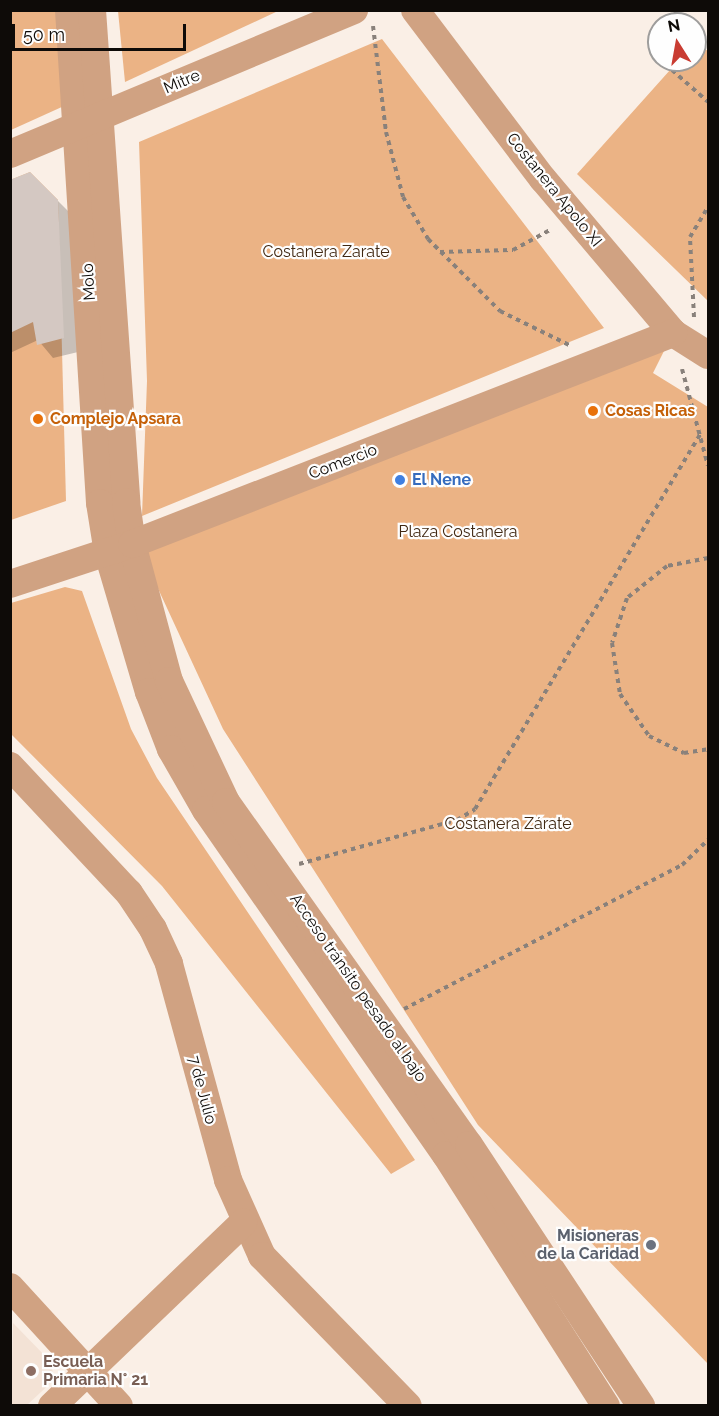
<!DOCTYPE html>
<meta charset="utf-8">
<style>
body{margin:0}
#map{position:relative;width:719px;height:1416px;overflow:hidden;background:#faefe6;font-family:Raleway,sans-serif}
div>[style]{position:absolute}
.built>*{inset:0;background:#f3e2d5}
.green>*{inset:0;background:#ebb385}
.shadow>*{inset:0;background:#0003}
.building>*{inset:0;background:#d4c8c2}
.path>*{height:4px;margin-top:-2px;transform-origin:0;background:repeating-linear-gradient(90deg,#89817b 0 4.5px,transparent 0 9px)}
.minor>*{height:28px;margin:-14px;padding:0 14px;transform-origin:14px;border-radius:14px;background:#d0a282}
.dots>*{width:16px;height:16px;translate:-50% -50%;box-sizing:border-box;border:3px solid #fefefe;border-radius:50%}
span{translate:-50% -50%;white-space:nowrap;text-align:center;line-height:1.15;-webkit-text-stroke:4.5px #fefefe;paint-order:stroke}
.street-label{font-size:16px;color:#0e0b08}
.park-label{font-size:16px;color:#402812}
.food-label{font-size:16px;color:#c56008;font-weight:700}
.left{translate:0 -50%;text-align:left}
.shop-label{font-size:16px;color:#366cbe;font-weight:700}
.worship-label{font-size:16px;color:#5b616d;font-weight:700}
.right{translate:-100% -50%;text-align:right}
.education-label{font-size:16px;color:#785e54;font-weight:700}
.frame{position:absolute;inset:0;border:12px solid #0e0b08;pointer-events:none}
.north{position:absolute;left:647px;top:12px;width:60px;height:60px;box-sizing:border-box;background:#fefefe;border:2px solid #9e9d9c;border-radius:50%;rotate:349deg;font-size:16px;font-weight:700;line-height:24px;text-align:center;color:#0e0b08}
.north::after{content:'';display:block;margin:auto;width:21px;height:27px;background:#c93c32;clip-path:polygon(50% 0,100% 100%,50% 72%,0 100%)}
.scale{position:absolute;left:12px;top:24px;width:174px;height:27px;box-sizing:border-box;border:3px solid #0e0b08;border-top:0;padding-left:8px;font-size:18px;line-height:21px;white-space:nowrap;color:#0e0b08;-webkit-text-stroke:4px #fefefe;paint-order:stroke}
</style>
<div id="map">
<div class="built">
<i style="clip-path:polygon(13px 1323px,51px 1362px,54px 1380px,27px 1405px,11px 1405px)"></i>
</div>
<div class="green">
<i style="clip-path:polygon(10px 11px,56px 11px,64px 106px,11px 130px)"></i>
<i style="clip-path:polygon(118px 11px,118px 10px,278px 11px,125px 82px)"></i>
<i style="clip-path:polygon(382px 39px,604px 328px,142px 516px,147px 381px,139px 142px)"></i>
<i style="clip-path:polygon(695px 43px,708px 51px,708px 301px,577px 174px,679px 60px,695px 60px)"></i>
<i style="clip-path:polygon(30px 172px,58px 200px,66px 501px,11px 520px,10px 180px)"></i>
<i style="clip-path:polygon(673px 333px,653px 373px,708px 407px,708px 1364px,478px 1125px,223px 729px,142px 554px)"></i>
<i style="clip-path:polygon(65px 587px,82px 591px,131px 729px,157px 778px,415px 1160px,391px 1174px,162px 886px,11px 734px,11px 603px)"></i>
</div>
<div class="shadow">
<i style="clip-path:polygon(30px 173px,72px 215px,78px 352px,53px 358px,38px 340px,10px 353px,10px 182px)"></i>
</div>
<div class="building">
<i style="clip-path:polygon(30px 172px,58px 200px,64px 338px,37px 345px,33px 322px,10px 333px,10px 180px)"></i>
</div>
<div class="path">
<i style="left:674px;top:10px;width:21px;rotate:43deg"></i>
<i style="left:373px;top:26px;width:107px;rotate:83deg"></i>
<i style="left:386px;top:132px;width:67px;rotate:75.3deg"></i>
<i style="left:403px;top:197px;width:49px;rotate:59.2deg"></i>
<i style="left:428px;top:239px;width:102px;rotate:45deg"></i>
<i style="left:500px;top:311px;width:79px;rotate:26.2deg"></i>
<i style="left:695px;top:29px;width:6px;rotate:45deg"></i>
<i style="left:699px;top:33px;width:6px;rotate:129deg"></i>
<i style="left:679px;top:60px;width:12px;rotate:125deg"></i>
<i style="left:672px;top:70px;width:48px;rotate:41.6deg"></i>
<i style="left:440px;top:252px;width:73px;rotate:-1.6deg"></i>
<i style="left:513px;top:250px;width:42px;rotate:-28.4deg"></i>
<i style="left:694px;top:317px;width:80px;rotate:-92.9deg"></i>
<i style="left:690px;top:237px;width:35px;rotate:-59deg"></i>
<i style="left:682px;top:369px;width:100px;rotate:75deg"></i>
<i style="left:708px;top:558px;width:42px;rotate:169deg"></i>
<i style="left:667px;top:566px;width:51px;rotate:141.3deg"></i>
<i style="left:627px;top:598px;width:47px;rotate:108.4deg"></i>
<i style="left:612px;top:643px;width:52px;rotate:81.1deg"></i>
<i style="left:620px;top:694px;width:51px;rotate:55.4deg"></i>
<i style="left:649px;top:736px;width:39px;rotate:26deg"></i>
<i style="left:684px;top:753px;width:24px;rotate:-9deg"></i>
<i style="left:299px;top:864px;width:164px;rotate:-15.6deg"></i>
<i style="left:457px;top:820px;width:21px;rotate:-31deg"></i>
<i style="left:475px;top:809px;width:437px;rotate:-59deg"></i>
<i style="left:404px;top:1009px;width:313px;rotate:-27.4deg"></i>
<i style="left:682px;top:865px;width:36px;rotate:-44deg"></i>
</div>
<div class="minor">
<i style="left:69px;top:10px;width:494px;rotate:86.4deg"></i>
<i style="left:100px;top:503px;width:51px;rotate:80.9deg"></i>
<i style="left:108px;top:553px;width:145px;rotate:73.6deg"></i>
<i style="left:149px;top:692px;width:61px;rotate:68.9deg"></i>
<i style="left:171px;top:749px;width:70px;rotate:60.2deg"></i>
<i style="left:206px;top:810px;width:420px;rotate:55.2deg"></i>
<i style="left:446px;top:1155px;width:298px;rotate:57.5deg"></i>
<i style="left:92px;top:10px;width:493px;rotate:86deg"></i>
<i style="left:126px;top:502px;width:42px;rotate:81.9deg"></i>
<i style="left:132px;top:544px;width:142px;rotate:74.9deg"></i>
<i style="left:169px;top:681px;width:134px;rotate:64.8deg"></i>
<i style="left:226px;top:802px;width:420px;rotate:54.7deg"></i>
<i style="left:469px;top:1145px;width:313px;rotate:56.6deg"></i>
<i style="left:415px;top:10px;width:212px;rotate:52.9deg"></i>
<i style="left:543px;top:179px;width:202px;rotate:49.8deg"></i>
<i style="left:673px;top:333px;width:41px;rotate:32.2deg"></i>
<i style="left:10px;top:154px;width:373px;rotate:-22.7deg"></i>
<i style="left:10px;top:584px;width:128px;rotate:-18.2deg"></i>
<i style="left:132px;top:544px;width:581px;rotate:-21.31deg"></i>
<i style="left:10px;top:766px;width:174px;rotate:46.9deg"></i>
<i style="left:129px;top:893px;width:43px;rotate:56.3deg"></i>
<i style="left:153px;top:929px;width:38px;rotate:65deg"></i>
<i style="left:169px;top:964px;width:224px;rotate:74.7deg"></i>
<i style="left:228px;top:1180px;width:83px;rotate:65.9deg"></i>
<i style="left:262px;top:1256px;width:209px;rotate:45.8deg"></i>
<i style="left:10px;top:1287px;width:161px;rotate:47.5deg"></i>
<i style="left:52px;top:1406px;width:265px;rotate:-43.8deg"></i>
</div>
<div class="dots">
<i style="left:593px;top:411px;background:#e8710a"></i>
<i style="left:38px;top:419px;background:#e8710a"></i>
<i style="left:400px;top:480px;background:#3f7fe0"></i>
<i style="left:651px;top:1245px;background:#6b7280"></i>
<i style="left:31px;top:1371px;background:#8d6e63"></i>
</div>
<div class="street-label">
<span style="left:182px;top:82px;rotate:-23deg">Mitre</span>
<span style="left:554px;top:190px;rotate:51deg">Costanera Apolo XI</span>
<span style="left:89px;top:282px;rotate:-94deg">Molo</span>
<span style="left:343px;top:462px;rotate:-21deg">Comercio</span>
<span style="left:358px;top:988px;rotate:55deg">Acceso tránsito pesado al bajo</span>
<span style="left:202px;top:1090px;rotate:75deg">7 de Julio</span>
</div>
<div class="park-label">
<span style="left:326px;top:252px">Costanera Zarate</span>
<span style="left:458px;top:532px">Plaza Costanera</span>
<span style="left:508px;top:824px">Costanera Zárate</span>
</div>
<div class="food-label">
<span class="left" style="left:605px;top:411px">Cosas Ricas</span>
<span class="left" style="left:50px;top:419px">Complejo Apsara</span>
</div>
<div class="shop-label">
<span class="left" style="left:412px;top:480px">El Nene</span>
</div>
<div class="worship-label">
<span class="right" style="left:639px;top:1245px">Misioneras<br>de la Caridad</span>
</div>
<div class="education-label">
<span class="left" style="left:43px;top:1371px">Escuela<br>Primaria N° 21</span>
</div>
<div class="frame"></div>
<div class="north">N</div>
<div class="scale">50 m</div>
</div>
